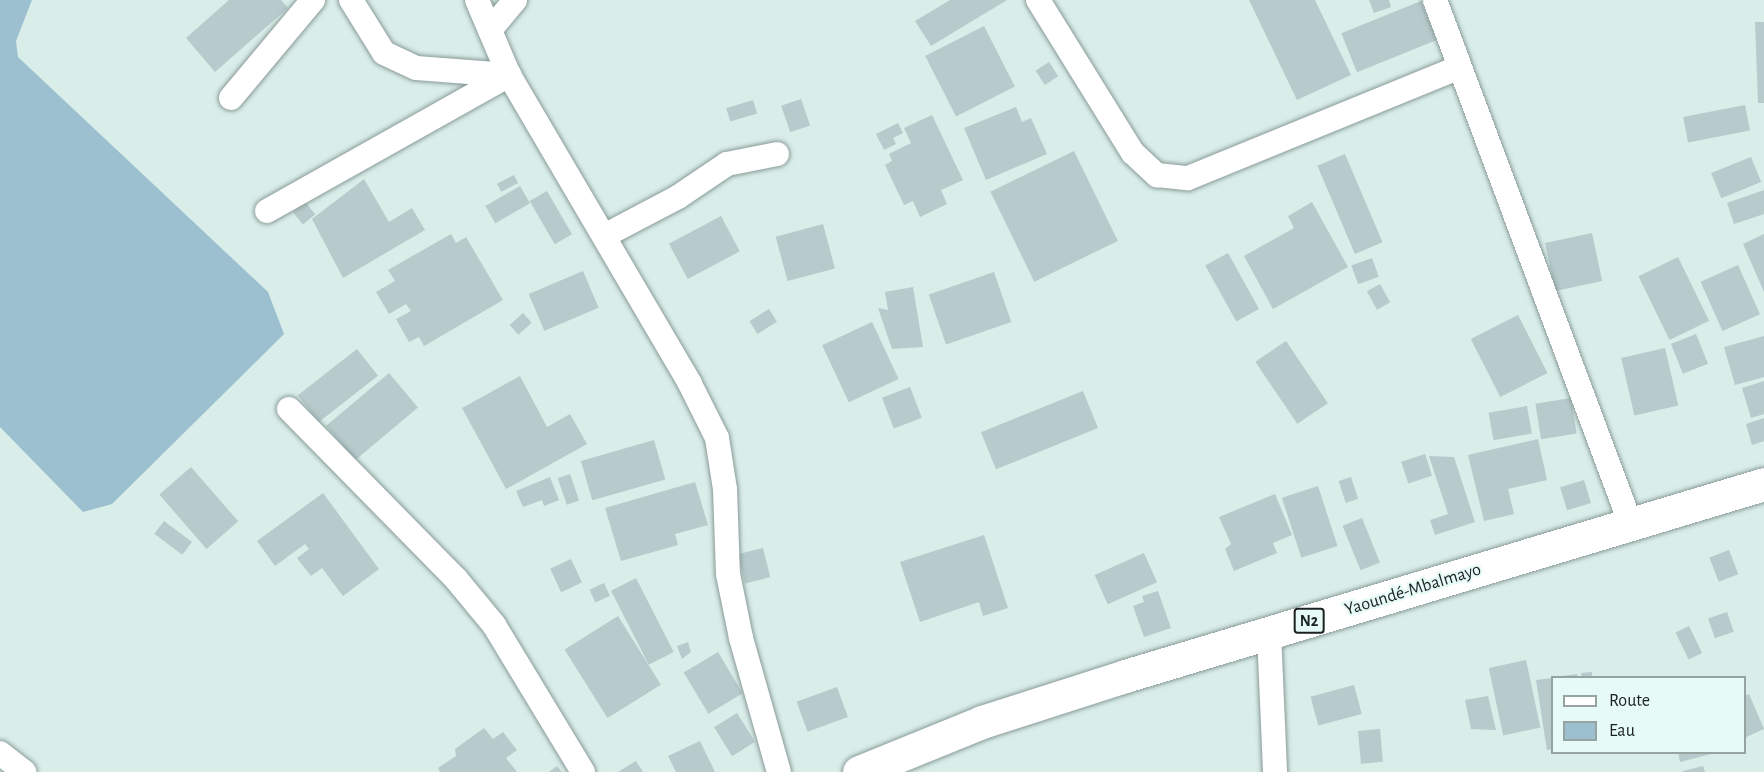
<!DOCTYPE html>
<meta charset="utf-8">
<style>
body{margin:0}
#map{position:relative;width:1764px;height:772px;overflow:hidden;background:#d9ede9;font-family:"Alegreya Sans",sans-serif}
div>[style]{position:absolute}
.water>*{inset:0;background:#9cc0cf}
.building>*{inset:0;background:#b7cacc;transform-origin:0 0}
.roads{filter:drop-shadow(0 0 2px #899b98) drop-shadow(0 0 2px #899b98)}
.minor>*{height:24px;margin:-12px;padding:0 12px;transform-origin:12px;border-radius:12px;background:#fff}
.trunk>*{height:33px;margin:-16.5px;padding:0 16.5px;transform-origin:16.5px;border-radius:16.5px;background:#fff}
span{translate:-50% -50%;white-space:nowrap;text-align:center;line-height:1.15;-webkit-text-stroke:4.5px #e6faf6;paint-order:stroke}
.shield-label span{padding:2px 4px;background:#e6faf6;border:2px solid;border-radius:4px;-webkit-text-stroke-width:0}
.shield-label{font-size:16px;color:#1b2220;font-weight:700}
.street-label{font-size:18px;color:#1b2220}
.legend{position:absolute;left:1551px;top:676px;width:195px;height:78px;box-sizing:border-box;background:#e6faf6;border:2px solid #95a4a0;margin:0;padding:8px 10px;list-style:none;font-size:18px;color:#1b2220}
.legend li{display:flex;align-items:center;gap:12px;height:30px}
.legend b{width:30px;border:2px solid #95a4a0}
</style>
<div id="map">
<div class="water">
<i style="clip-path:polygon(0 0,32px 0,16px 41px,18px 57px,268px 292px,284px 334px,112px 504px,83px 512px,0 427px)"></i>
</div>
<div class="building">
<i style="clip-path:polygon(229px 0,281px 0,288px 8px,215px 72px,186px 38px)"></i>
<i style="clip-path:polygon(950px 0,1007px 0,931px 46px,915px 21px)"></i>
<i style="clip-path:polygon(1249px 0,1315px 0,1351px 75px,1297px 100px)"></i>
<i style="clip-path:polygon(1369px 0,1389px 0,1391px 7px,1374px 13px)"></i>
<i style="left:1421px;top:1px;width:42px;height:86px;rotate:68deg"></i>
<i style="clip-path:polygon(1755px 22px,1764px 22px,1764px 103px,1758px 103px)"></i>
<i style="left:984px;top:26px;width:68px;height:66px;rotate:63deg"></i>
<i style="left:1049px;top:62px;width:17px;height:16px;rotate:57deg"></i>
<i style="left:801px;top:99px;width:28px;height:21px;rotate:71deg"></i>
<i style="left:753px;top:100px;width:14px;height:28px;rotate:73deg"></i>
<i style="left:1745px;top:105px;width:26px;height:63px;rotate:79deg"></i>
<i style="clip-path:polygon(1016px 107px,1022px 122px,1031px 118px,1047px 154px,986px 180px,964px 128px)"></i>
<i style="clip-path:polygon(932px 115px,963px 180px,941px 190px,947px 204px,920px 217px,913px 201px,904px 205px,885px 165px,892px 161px,889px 154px,911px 143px,904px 128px)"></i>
<i style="clip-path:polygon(898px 123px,903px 133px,893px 138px,896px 144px,884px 150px,876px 134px)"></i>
<i style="left:1074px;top:151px;width:100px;height:93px;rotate:64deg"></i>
<i style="left:1345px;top:154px;width:96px;height:30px;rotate:67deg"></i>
<i style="left:1751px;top:157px;width:27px;height:43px;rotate:68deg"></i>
<i style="left:514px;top:175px;width:9px;height:19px;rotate:63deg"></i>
<i style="clip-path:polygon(364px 179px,389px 222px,412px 208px,425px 230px,343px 278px,312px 219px)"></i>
<i style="left:520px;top:186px;width:20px;height:40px;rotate:60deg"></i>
<i style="clip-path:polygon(1764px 190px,1764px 214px,1734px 224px,1727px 203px)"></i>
<i style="left:547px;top:191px;width:50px;height:20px;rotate:60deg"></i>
<i style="left:305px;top:202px;width:16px;height:16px;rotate:50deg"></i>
<i style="clip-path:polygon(1312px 202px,1348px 267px,1273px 309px,1244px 256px,1294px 228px,1288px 216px)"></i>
<i style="left:721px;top:216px;width:40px;height:59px;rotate:62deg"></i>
<i style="left:823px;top:224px;width:46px;height:49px;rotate:75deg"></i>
<i style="left:1592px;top:233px;width:49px;height:48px;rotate:78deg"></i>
<i style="clip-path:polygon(451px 234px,456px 243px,466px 237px,503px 300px,424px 346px,419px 337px,409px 342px,396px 319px,411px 311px,406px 304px,389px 314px,376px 292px,395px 281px,388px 270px)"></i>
<i style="clip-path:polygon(1764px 234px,1764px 292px,1743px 244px)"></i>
<i style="left:1228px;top:253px;width:64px;height:26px;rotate:61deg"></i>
<i style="left:1678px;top:257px;width:71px;height:44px;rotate:64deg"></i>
<i style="left:1372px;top:258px;width:20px;height:22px;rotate:70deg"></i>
<i style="left:1738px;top:265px;width:54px;height:41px;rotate:66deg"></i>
<i style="left:583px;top:271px;width:40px;height:59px;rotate:67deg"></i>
<i style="left:994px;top:272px;width:53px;height:69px;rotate:71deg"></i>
<i style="left:1380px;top:284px;width:21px;height:15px;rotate:61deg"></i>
<i style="clip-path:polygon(913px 287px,923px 347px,892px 349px,878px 308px,888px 310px,885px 292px)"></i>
<i style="left:769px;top:309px;width:15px;height:23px;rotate:58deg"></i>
<i style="left:523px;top:313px;width:13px;height:18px;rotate:48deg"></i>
<i style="left:1518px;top:315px;width:65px;height:53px;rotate:63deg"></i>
<i style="left:872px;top:322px;width:63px;height:55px;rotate:65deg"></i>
<i style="left:1696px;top:334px;width:32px;height:27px;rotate:68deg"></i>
<i style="clip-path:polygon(1764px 336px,1764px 377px,1735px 385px,1724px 347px)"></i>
<i style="left:1286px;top:341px;width:75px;height:37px;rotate:56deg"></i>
<i style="left:1665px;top:348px;width:59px;height:45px;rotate:77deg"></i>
<i style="left:357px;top:349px;width:34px;height:75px;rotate:52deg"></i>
<i style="left:389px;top:373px;width:45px;height:82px;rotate:50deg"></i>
<i style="clip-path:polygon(520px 376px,547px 427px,570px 414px,587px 444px,506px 489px,462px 408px)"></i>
<i style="clip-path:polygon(1764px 381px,1764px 414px,1751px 418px,1742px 388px)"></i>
<i style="left:910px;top:387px;width:33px;height:30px;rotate:69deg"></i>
<i style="left:1083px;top:391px;width:40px;height:110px;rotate:68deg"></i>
<i style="left:1571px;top:398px;width:36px;height:36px;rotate:81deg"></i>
<i style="left:1527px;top:406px;width:28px;height:39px;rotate:80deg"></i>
<i style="clip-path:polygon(1764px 418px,1764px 441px,1752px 445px,1746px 424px)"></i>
<i style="clip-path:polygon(1538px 439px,1547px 480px,1508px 489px,1514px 514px,1484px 521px,1468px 455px)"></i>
<i style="left:654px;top:440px;width:41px;height:76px;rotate:74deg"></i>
<i style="left:1425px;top:454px;width:23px;height:25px;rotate:72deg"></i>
<i style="clip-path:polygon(1429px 456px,1454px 457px,1475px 522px,1435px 535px,1430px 520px,1448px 514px)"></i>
<i style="left:191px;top:467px;width:72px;height:42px;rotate:49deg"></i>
<i style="left:570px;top:474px;width:28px;height:13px;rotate:71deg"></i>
<i style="clip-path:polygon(550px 477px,559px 500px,544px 506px,542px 500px,523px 507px,516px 491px)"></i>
<i style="left:1351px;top:477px;width:23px;height:13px;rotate:72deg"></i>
<i style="left:1584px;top:480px;width:24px;height:25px;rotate:73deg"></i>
<i style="clip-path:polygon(695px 482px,708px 525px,675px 534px,678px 545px,621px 561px,605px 508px)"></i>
<i style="left:1318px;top:486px;width:63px;height:38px;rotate:72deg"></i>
<i style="clip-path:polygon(323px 493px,379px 569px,343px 596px,322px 568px,311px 576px,297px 558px,309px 549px,305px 544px,275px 566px,257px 541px)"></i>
<i style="clip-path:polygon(1275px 494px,1292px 535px,1273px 543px,1277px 553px,1234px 571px,1225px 549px,1231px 544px,1219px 517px)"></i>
<i style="left:1362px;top:518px;width:48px;height:21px;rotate:68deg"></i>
<i style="left:164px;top:521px;width:35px;height:16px;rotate:37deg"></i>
<i style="clip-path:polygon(984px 535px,1008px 608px,983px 616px,979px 602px,920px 622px,900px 562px)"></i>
<i style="left:763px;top:548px;width:30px;height:26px;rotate:76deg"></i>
<i style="left:1729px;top:550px;width:26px;height:21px;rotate:69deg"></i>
<i style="left:1144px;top:553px;width:32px;height:54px;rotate:66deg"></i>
<i style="left:571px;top:559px;width:26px;height:23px;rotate:65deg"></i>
<i style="left:636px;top:578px;width:83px;height:28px;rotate:63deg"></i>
<i style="left:604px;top:583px;width:14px;height:16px;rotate:65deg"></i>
<i style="clip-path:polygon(1158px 591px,1171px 628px,1144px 637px,1133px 606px,1144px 602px,1142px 596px)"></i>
<i style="left:1727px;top:612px;width:21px;height:20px;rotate:71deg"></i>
<i style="left:618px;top:616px;width:81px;height:63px;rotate:58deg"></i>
<i style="left:1689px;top:626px;width:30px;height:15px;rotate:64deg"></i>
<i style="clip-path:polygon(688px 642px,691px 652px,682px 659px,677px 646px)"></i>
<i style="left:718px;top:652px;width:48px;height:40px;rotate:59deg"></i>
<i style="left:1526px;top:660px;width:69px;height:38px;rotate:78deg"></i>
<i style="clip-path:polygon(1592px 672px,1592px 678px,1582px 678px,1581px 673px)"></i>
<i style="clip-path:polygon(1577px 674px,1578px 678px,1563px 678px,1563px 676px)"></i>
<i style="clip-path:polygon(1552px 678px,1552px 749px,1547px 750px,1536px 680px)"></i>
<i style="left:1354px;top:685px;width:30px;height:45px;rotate:75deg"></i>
<i style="left:837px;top:687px;width:32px;height:43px;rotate:70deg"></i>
<i style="clip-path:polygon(1749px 694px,1764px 729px,1744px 738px,1744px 696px)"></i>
<i style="clip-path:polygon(1488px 696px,1496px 730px,1471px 729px,1465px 700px)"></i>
<i style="left:737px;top:713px;width:34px;height:27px;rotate:58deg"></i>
<i style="clip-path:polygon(484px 728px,493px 739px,503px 732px,517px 750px,506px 758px,517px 772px,440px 772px,438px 768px,456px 756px,455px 749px)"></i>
<i style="left:1380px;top:729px;width:33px;height:22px;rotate:85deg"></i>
<i style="clip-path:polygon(700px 741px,715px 772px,676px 772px,668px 756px)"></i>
<i style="clip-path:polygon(1678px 752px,1715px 752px,1715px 753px,1680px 762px)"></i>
<i style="clip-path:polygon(636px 761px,643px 772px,618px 772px)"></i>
<i style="clip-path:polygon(557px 766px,562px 772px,549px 772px)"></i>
<i style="clip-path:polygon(1703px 766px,1705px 772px,1683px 772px,1683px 771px)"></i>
</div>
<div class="roads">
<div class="minor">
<i style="left:351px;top:0;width:62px;rotate:58.1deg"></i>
<i style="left:384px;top:53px;width:35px;rotate:25deg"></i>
<i style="left:416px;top:68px;width:93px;rotate:4.3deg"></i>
<i style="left:477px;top:0;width:82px;rotate:66.9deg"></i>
<i style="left:509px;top:75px;width:358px;rotate:59.6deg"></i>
<i style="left:690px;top:384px;width:60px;rotate:63.4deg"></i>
<i style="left:717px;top:438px;width:52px;rotate:81.1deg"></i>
<i style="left:725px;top:489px;width:85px;rotate:88deg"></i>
<i style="left:728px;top:574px;width:65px;rotate:78.5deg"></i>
<i style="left:741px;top:638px;width:139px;rotate:74.2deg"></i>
<i style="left:1038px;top:0;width:180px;rotate:58.2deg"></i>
<i style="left:1133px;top:153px;width:33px;rotate:43deg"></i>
<i style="left:1157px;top:175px;width:31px;rotate:6deg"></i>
<i style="left:1188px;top:178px;width:292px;rotate:-22.2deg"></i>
<i style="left:1435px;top:0;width:560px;rotate:69.53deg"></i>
<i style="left:490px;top:30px;width:39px;rotate:-50deg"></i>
<i style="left:231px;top:98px;width:128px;rotate:-50.1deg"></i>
<i style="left:267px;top:211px;width:278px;rotate:-29.3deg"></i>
<i style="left:604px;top:236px;width:84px;rotate:-27.8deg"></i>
<i style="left:678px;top:197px;width:59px;rotate:-34deg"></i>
<i style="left:727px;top:164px;width:51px;rotate:-11.3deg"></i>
<i style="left:289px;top:409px;width:238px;rotate:45.5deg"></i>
<i style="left:456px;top:579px;width:60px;rotate:50.4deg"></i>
<i style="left:494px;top:625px;width:172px;rotate:58.8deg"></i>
<i style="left:1269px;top:633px;width:139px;rotate:87.5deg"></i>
<i style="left:0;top:753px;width:31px;rotate:38deg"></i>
</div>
<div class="trunk">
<i style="left:859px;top:772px;width:133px;rotate:-22.1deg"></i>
<i style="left:982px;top:722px;width:150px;rotate:-17.8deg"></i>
<i style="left:1125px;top:676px;width:667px;rotate:-16.72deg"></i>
</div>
</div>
<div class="shield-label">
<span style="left:1309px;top:621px">N2</span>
</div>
<div class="street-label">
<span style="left:1413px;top:590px;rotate:-17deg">Yaoundé-Mbalmayo</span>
</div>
<ul class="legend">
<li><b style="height:8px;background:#fff"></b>Route</li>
<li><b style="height:16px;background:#9cc0cf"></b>Eau</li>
</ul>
</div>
